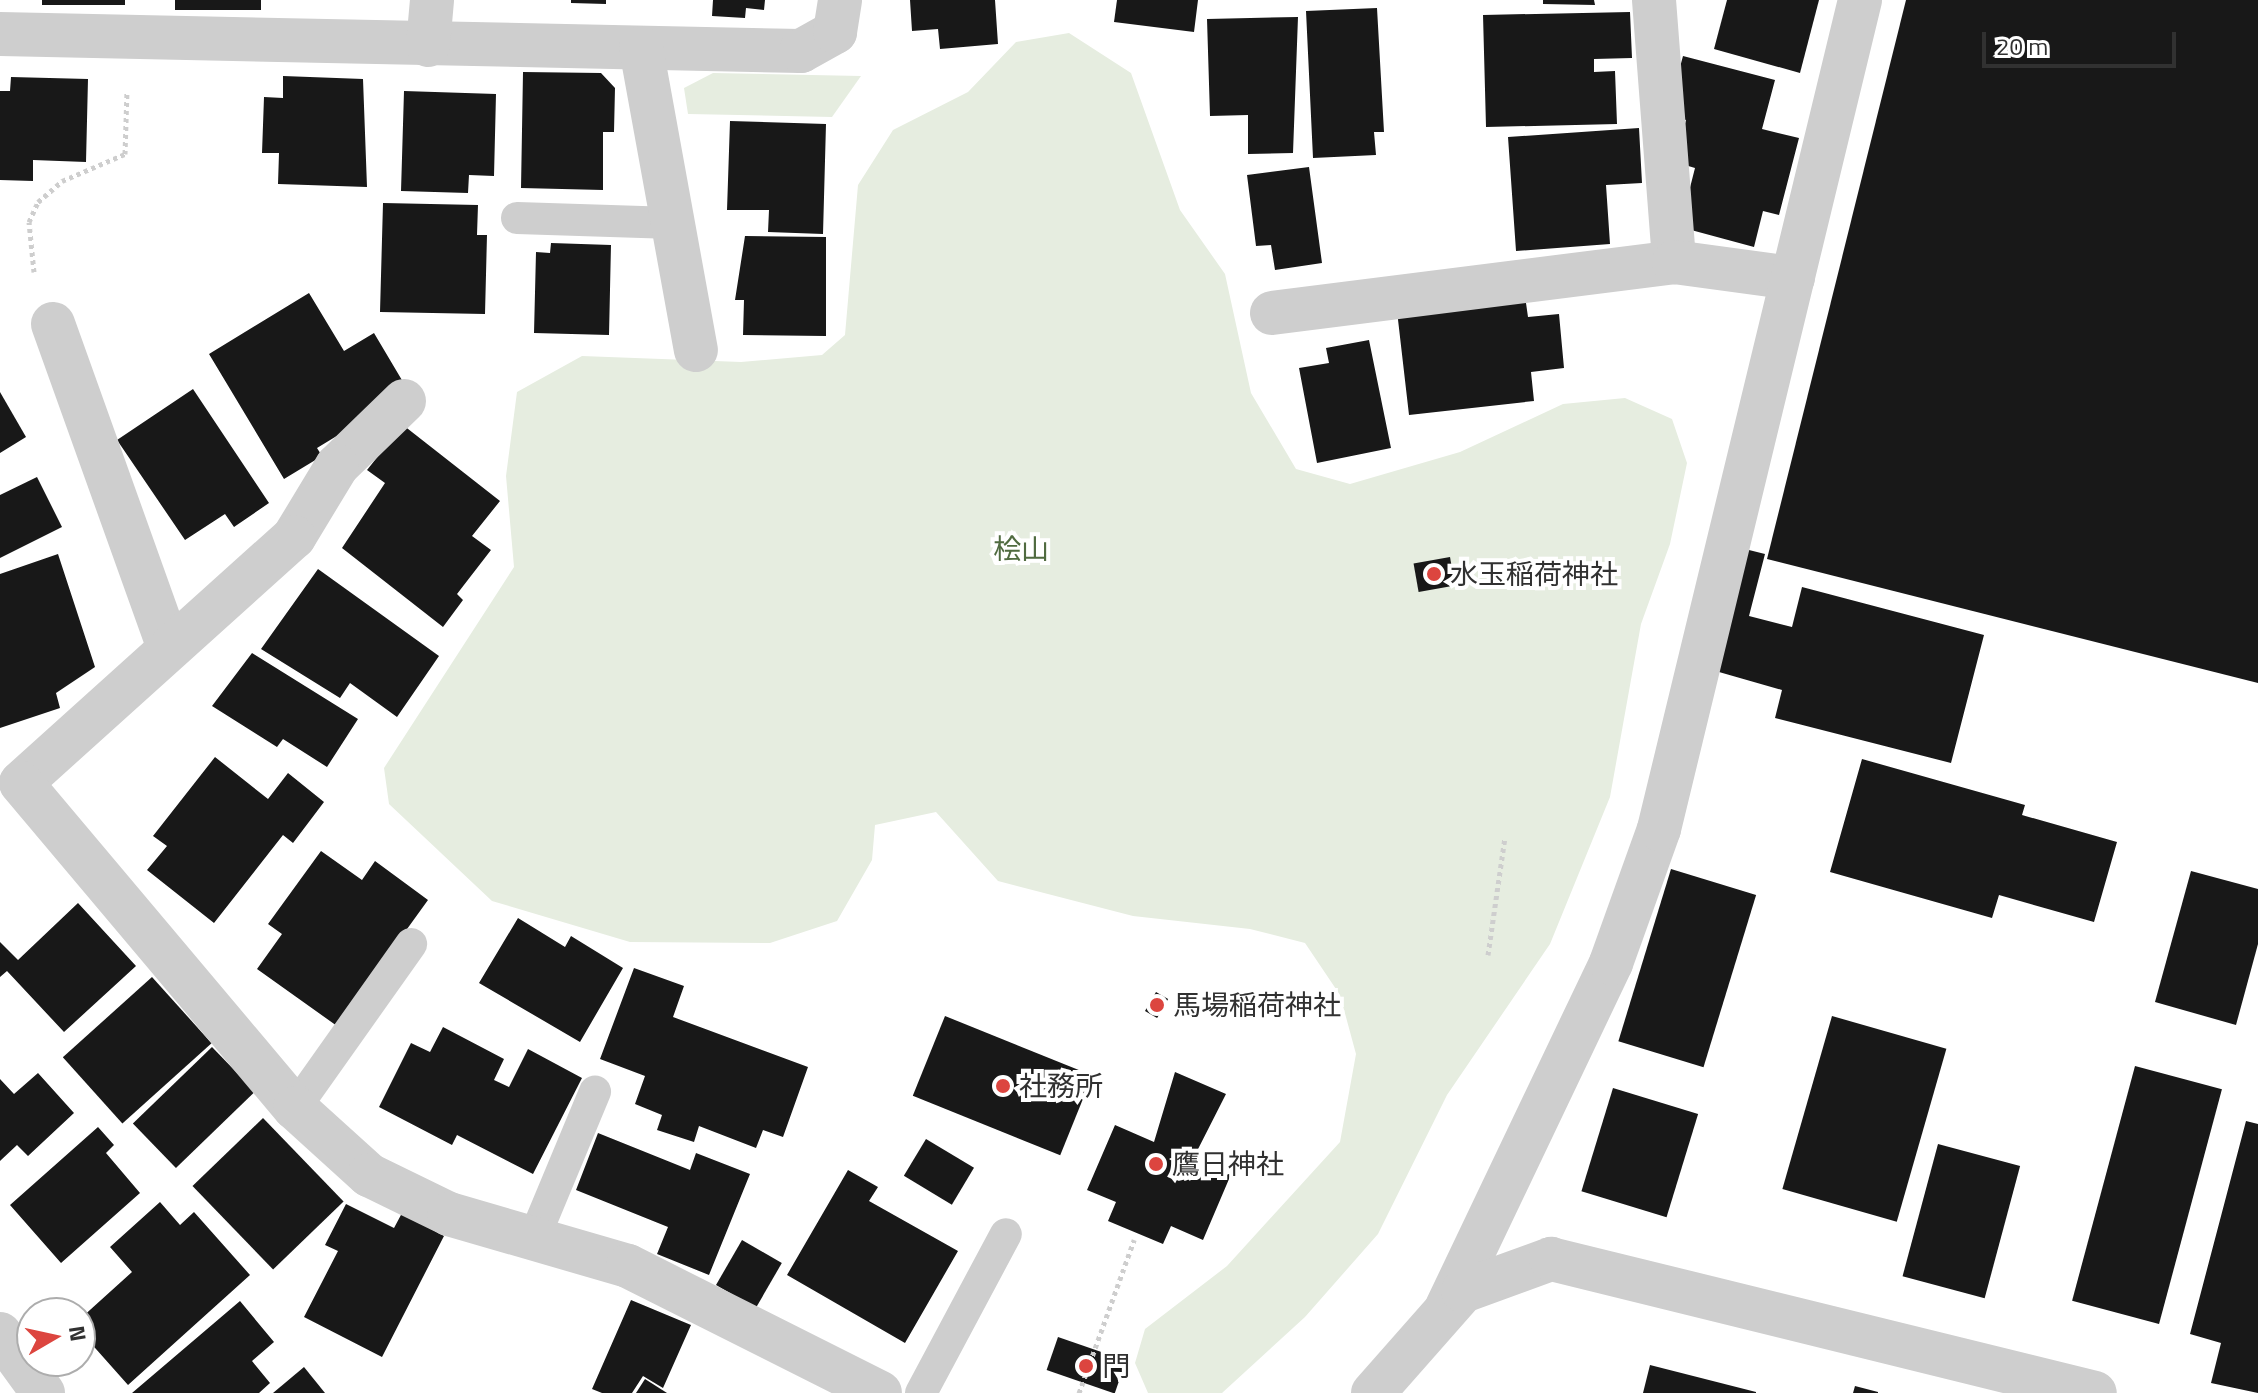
<!DOCTYPE html>
<meta charset="utf-8">
<style>
body{margin:0}
#map{position:relative;width:2258px;height:1393px;overflow:hidden;background:#fff;font-family:"Titillium Web","Noto Sans JP",sans-serif}
div>[style]{position:absolute}
.green>*{inset:0;background:#e6ede0}
.building>*{inset:0;background:#181818;transform-origin:0 0}
.path>*{height:5px;margin-top:-2.5px;transform-origin:0;background:repeating-linear-gradient(90deg,#cecece 0 4px,transparent 0 8px)}
.service>*{height:32px;margin:-16px;padding:0 16px;transform-origin:16px;border-radius:16px;background:#cecece}
.minor>*{height:44px;margin:-22px;padding:0 22px;transform-origin:22px;border-radius:22px;background:#cecece}
.dots>*{width:22px;height:22px;translate:-50% -50%;box-sizing:border-box;border:4px solid #fff;border-radius:50%}
span{translate:-50% -50%;white-space:nowrap;text-align:center;line-height:1.15;-webkit-text-stroke:8px #fff;paint-order:stroke}
.park-label{font-size:28px;color:#506b40}
.poi-label{font-size:28px;color:#313131}
.left{translate:0 -50%;text-align:left}
.north{position:absolute;left:16px;top:1297px;width:80px;height:80px;box-sizing:border-box;background:#fff;border:2px solid #adadad;border-radius:50%;rotate:81deg;font-size:22px;font-weight:700;line-height:32px;text-align:center;color:#313131}
.north::after{content:'';display:block;margin:auto;width:28px;height:36px;background:#dc453f;clip-path:polygon(50% 0,100% 100%,50% 72%,0 100%)}
.scale{position:absolute;left:1982px;top:32px;width:194px;height:36px;box-sizing:border-box;border:4px solid #313131;border-top:0;padding-left:10px;font-size:24px;line-height:28px;white-space:nowrap;color:#313131;-webkit-text-stroke:6px #fff;paint-order:stroke}
</style>
<div id="map">
<div class="green">
<i style="clip-path:polygon(1069px 33px,1131px 73px,1180px 210px,1225px 274px,1251px 393px,1296px 469px,1350px 484px,1460px 452px,1563px 404px,1625px 398px,1672px 419px,1687px 463px,1670px 544px,1641px 624px,1610px 797px,1550px 944px,1447px 1095px,1378px 1234px,1305px 1317px,1222px 1393px,1148px 1393px,1135px 1363px,1145px 1329px,1227px 1266px,1340px 1142px,1356px 1054px,1340px 995px,1305px 943px,1250px 929px,1133px 916px,998px 881px,936px 812px,875px 825px,872px 860px,837px 921px,770px 943px,630px 942px,492px 901px,389px 804px,384px 768px,514px 567px,506px 476px,517px 392px,582px 356px,741px 362px,822px 355px,845px 335px,858px 185px,893px 130px,968px 92px,1016px 42px)"></i>
<i style="clip-path:polygon(713px 73px,861px 76px,832px 117px,688px 114px,684px 88px)"></i>
</div>
<div class="building">
<i style="left:42px;top:0;width:83px;height:5px"></i>
<i style="left:175px;top:0;width:86px;height:10px"></i>
<i style="clip-path:polygon(571px 0,606px 0,606px 4px,571px 3px)"></i>
<i style="clip-path:polygon(713px 0,765px 0,764px 10px,746px 8px,745px 18px,712px 16px)"></i>
<i style="clip-path:polygon(910px 0,995px 0,998px 44px,940px 49px,938px 29px,912px 31px)"></i>
<i style="clip-path:polygon(1117px 0,1198px 0,1194px 32px,1114px 22px)"></i>
<i style="clip-path:polygon(1543px 0,1594px 0,1595px 5px,1543px 4px)"></i>
<i style="clip-path:polygon(1727px 0,1819px 0,1800px 73px,1714px 49px)"></i>
<i style="clip-path:polygon(1906px 0,2258px 0,2258px 683px,1767px 559px)"></i>
<i style="clip-path:polygon(1377px 8px,1384px 132px,1374px 132px,1376px 155px,1313px 158px,1306px 11px)"></i>
<i style="clip-path:polygon(1630px 12px,1632px 58px,1594px 59px,1594px 72px,1615px 71px,1617px 124px,1486px 127px,1483px 15px)"></i>
<i style="clip-path:polygon(1298px 17px,1293px 153px,1248px 154px,1248px 115px,1210px 116px,1207px 19px)"></i>
<i style="clip-path:polygon(1683px 56px,1775px 80px,1762px 129px,1799px 138px,1779px 215px,1763px 211px,1754px 247px,1680px 227px,1695px 168px,1675px 162px,1686px 120px,1667px 115px)"></i>
<i style="clip-path:polygon(523px 72px,601px 73px,615px 88px,614px 132px,603px 132px,603px 190px,521px 188px)"></i>
<i style="clip-path:polygon(283px 76px,363px 79px,367px 187px,278px 184px,279px 153px,262px 153px,264px 97px,283px 98px)"></i>
<i style="clip-path:polygon(11px 77px,88px 79px,86px 162px,33px 160px,33px 181px,0 180px,0 91px,10px 91px)"></i>
<i style="clip-path:polygon(404px 91px,496px 94px,494px 176px,469px 175px,468px 193px,401px 191px)"></i>
<i style="clip-path:polygon(730px 121px,826px 124px,823px 234px,768px 232px,769px 210px,727px 210px)"></i>
<i style="clip-path:polygon(1639px 128px,1642px 183px,1606px 185px,1610px 244px,1516px 251px,1508px 137px)"></i>
<i style="clip-path:polygon(1309px 167px,1322px 263px,1275px 270px,1271px 245px,1256px 246px,1247px 175px)"></i>
<i style="clip-path:polygon(383px 203px,478px 205px,477px 235px,487px 235px,485px 314px,380px 312px)"></i>
<i style="clip-path:polygon(745px 236px,826px 237px,826px 336px,743px 335px,744px 300px,735px 300px)"></i>
<i style="clip-path:polygon(551px 243px,611px 245px,609px 335px,534px 333px,536px 252px,550px 253px)"></i>
<i style="clip-path:polygon(309px 293px,344px 351px,374px 333px,409px 392px,317px 448px,322px 456px,284px 479px,209px 354px)"></i>
<i style="clip-path:polygon(1525px 296px,1528px 317px,1559px 314px,1564px 368px,1531px 372px,1534px 401px,1409px 415px,1397px 311px)"></i>
<i style="clip-path:polygon(1369px 340px,1391px 448px,1317px 463px,1299px 368px,1329px 363px,1326px 348px)"></i>
<i style="clip-path:polygon(193px 389px,269px 503px,234px 527px,225px 514px,185px 540px,117px 440px)"></i>
<i style="clip-path:polygon(0 392px,26px 437px,0 453px)"></i>
<i style="clip-path:polygon(403px 425px,500px 501px,472px 536px,491px 550px,457px 594px,463px 600px,443px 627px,342px 548px,385px 483px,367px 470px)"></i>
<i style="clip-path:polygon(37px 477px,62px 527px,0 558px,0 495px)"></i>
<i style="clip-path:polygon(1737px 547px,1765px 554px,1749px 616px,1792px 627px,1802px 587px,1984px 635px,1951px 763px,1775px 718px,1782px 690px,1719px 672px)"></i>
<i style="clip-path:polygon(58px 554px,95px 667px,56px 693px,60px 708px,0 728px,0 574px)"></i>
<i style="left:1450px;top:557px;width:29px;height:37px;rotate:80deg"></i>
<i style="clip-path:polygon(318px 569px,439px 656px,397px 717px,350px 683px,340px 698px,261px 649px)"></i>
<i style="clip-path:polygon(252px 653px,358px 719px,327px 767px,283px 739px,277px 747px,212px 706px)"></i>
<i style="clip-path:polygon(215px 757px,268px 799px,288px 773px,324px 802px,293px 843px,283px 835px,214px 923px,147px 870px,167px 846px,153px 836px)"></i>
<i style="clip-path:polygon(1862px 759px,2025px 805px,2022px 815px,2117px 842px,2094px 922px,1999px 895px,1992px 918px,1830px 872px)"></i>
<i style="clip-path:polygon(321px 851px,362px 880px,375px 861px,428px 900px,337px 1026px,257px 969px,282px 934px,268px 924px)"></i>
<i style="left:1671px;top:869px;width:89px;height:180px;rotate:17deg"></i>
<i style="clip-path:polygon(2191px 871px,2258px 889px,2258px 944px,2236px 1025px,2155px 1002px)"></i>
<i style="clip-path:polygon(78px 903px,136px 966px,64px 1032px,7px 971px,0 977px,0 942px,18px 960px)"></i>
<i style="clip-path:polygon(518px 918px,565px 947px,571px 936px,623px 968px,580px 1042px,479px 983px)"></i>
<i style="clip-path:polygon(634px 968px,684px 986px,673px 1017px,808px 1067px,783px 1137px,763px 1130px,756px 1148px,699px 1126px,694px 1142px,657px 1130px,662px 1115px,635px 1104px,645px 1076px,600px 1059px)"></i>
<i style="left:152px;top:977px;width:89px;height:120px;rotate:48deg"></i>
<i style="left:1156px;top:992px;width:14px;height:22px;rotate:30deg"></i>
<i style="left:945px;top:1016px;width:159px;height:86px;rotate:22deg"></i>
<i style="left:1832px;top:1016px;width:119px;height:180px;rotate:16deg"></i>
<i style="clip-path:polygon(443px 1027px,504px 1059px,494px 1080px,509px 1087px,528px 1049px,582px 1078px,533px 1174px,457px 1135px,452px 1145px,379px 1107px,411px 1043px,430px 1052px)"></i>
<i style="left:212px;top:1047px;width:62px;height:110px;rotate:46deg"></i>
<i style="left:2135px;top:1066px;width:90px;height:243px;rotate:15deg"></i>
<i style="clip-path:polygon(1175px 1072px,1226px 1094px,1194px 1157px,1232px 1172px,1203px 1240px,1171px 1226px,1163px 1244px,1108px 1221px,1116px 1202px,1087px 1190px,1115px 1125px,1154px 1142px)"></i>
<i style="clip-path:polygon(38px 1073px,74px 1113px,28px 1156px,17px 1145px,0 1161px,0 1079px,14px 1094px)"></i>
<i style="left:1613px;top:1088px;width:89px;height:108px;rotate:17deg"></i>
<i style="left:263px;top:1118px;width:116px;height:98px;rotate:46deg"></i>
<i style="clip-path:polygon(2246px 1121px,2258px 1124px,2258px 1393px,2211px 1383px,2221px 1343px,2190px 1334px)"></i>
<i style="clip-path:polygon(98px 1127px,114px 1145px,106px 1153px,140px 1193px,61px 1263px,10px 1205px)"></i>
<i style="clip-path:polygon(598px 1133px,690px 1170px,696px 1153px,750px 1174px,709px 1275px,657px 1254px,668px 1227px,576px 1190px)"></i>
<i style="left:926px;top:1139px;width:56px;height:43px;rotate:31deg"></i>
<i style="left:1938px;top:1144px;width:85px;height:137px;rotate:15deg"></i>
<i style="clip-path:polygon(848px 1170px,878px 1187px,869px 1201px,958px 1251px,905px 1343px,787px 1275px)"></i>
<i style="clip-path:polygon(160px 1202px,180px 1225px,194px 1212px,250px 1275px,128px 1385px,80px 1331px,80px 1319px,132px 1272px,110px 1247px)"></i>
<i style="clip-path:polygon(346px 1204px,394px 1228px,402px 1213px,444px 1236px,382px 1357px,304px 1317px,338px 1251px,325px 1245px)"></i>
<i style="left:742px;top:1240px;width:46px;height:52px;rotate:30deg"></i>
<i style="clip-path:polygon(631px 1300px,691px 1325px,663px 1388px,643px 1376px,632px 1393px,602px 1393px,592px 1389px)"></i>
<i style="clip-path:polygon(240px 1301px,274px 1342px,252px 1361px,270px 1383px,259px 1393px,132px 1393px)"></i>
<i style="left:1058px;top:1337px;width:72px;height:35px;rotate:19deg"></i>
<i style="clip-path:polygon(1650px 1365px,1756px 1392px,1756px 1393px,1643px 1393px)"></i>
<i style="clip-path:polygon(304px 1367px,325px 1393px,273px 1393px)"></i>
<i style="clip-path:polygon(645px 1379px,667px 1393px,636px 1393px)"></i>
<i style="clip-path:polygon(1855px 1386px,1878px 1392px,1878px 1393px,1853px 1393px)"></i>
</div>
<div class="path">
<i style="left:34px;top:272px;width:50px;rotate:-95.7deg"></i>
<i style="left:29px;top:222px;width:22px;rotate:-66deg"></i>
<i style="left:38px;top:202px;width:32px;rotate:-41deg"></i>
<i style="left:62px;top:181px;width:69px;rotate:-23.2deg"></i>
<i style="left:125px;top:154px;width:62px;rotate:-88.2deg"></i>
<i style="left:1488px;top:955px;width:119px;rotate:-81.8deg"></i>
<i style="left:1079px;top:1393px;width:163px;rotate:-70.2deg"></i>
</div>
<div class="service">
<i style="left:517px;top:218px;width:156px;rotate:1.8deg"></i>
<i style="left:295px;top:1108px;width:201px;rotate:-54.7deg"></i>
<i style="left:532px;top:1243px;width:164px;rotate:-67.4deg"></i>
<i style="left:921px;top:1393px;width:180px;rotate:-61.9deg"></i>
</div>
<div class="minor">
<i style="left:1654px;top:0;width:263px;rotate:85.6deg"></i>
<i style="left:0;top:34px;width:801px;rotate:1.22deg"></i>
<i style="left:801px;top:51px;width:39px;rotate:-29deg"></i>
<i style="left:835px;top:32px;width:32px;rotate:-81deg"></i>
<i style="left:428px;top:45px;width:45px;rotate:-84.9deg"></i>
<i style="left:641px;top:48px;width:307px;rotate:79.7deg"></i>
<i style="left:1272px;top:313px;width:405px;rotate:-7.2deg"></i>
<i style="left:1674px;top:262px;width:120px;rotate:7.7deg"></i>
<i style="left:53px;top:324px;width:341px;rotate:70.3deg"></i>
<i style="left:404px;top:401px;width:93px;rotate:135.9deg"></i>
<i style="left:337px;top:466px;width:83px;rotate:121.2deg"></i>
<i style="left:294px;top:537px;width:367px;rotate:138deg"></i>
<i style="left:21px;top:783px;width:425px;rotate:49.9deg"></i>
<i style="left:295px;top:1108px;width:100px;rotate:42.2deg"></i>
<i style="left:369px;top:1175px;width:89px;rotate:26deg"></i>
<i style="left:449px;top:1214px;width:186px;rotate:16.2deg"></i>
<i style="left:628px;top:1266px;width:282px;rotate:26.7deg"></i>
<i style="left:1447px;top:1307px;width:381px;rotate:-64.5deg"></i>
<i style="left:1611px;top:963px;width:142px;rotate:-70.3deg"></i>
<i style="left:1659px;top:829px;width:853px;rotate:-76.37deg"></i>
<i style="left:0;top:1334px;width:73px;rotate:53.9deg"></i>
<i style="left:1373px;top:1393px;width:136px;rotate:-48.6deg"></i>
<i style="left:1463px;top:1291px;width:94px;rotate:-20deg"></i>
<i style="left:1551px;top:1259px;width:560px;rotate:13.84deg"></i>
</div>
<div class="dots">
<i style="left:1434px;top:574px;background:#dc453f"></i>
<i style="left:1157px;top:1005px;background:#dc453f"></i>
<i style="left:1003px;top:1086px;background:#dc453f"></i>
<i style="left:1156px;top:1164px;background:#dc453f"></i>
<i style="left:1086px;top:1366px;background:#dc453f"></i>
</div>
<div class="park-label">
<span style="left:1021px;top:549px">桧山</span>
</div>
<div class="poi-label">
<span class="left" style="left:1450px;top:574px">水玉稲荷神社</span>
<span class="left" style="left:1173px;top:1005px">馬場稲荷神社</span>
<span class="left" style="left:1019px;top:1086px">社務所</span>
<span class="left" style="left:1172px;top:1164px">鷹日神社</span>
<span class="left" style="left:1102px;top:1366px">門</span>
</div>
<div class="north">N</div>
<div class="scale">20 m</div>
</div>
